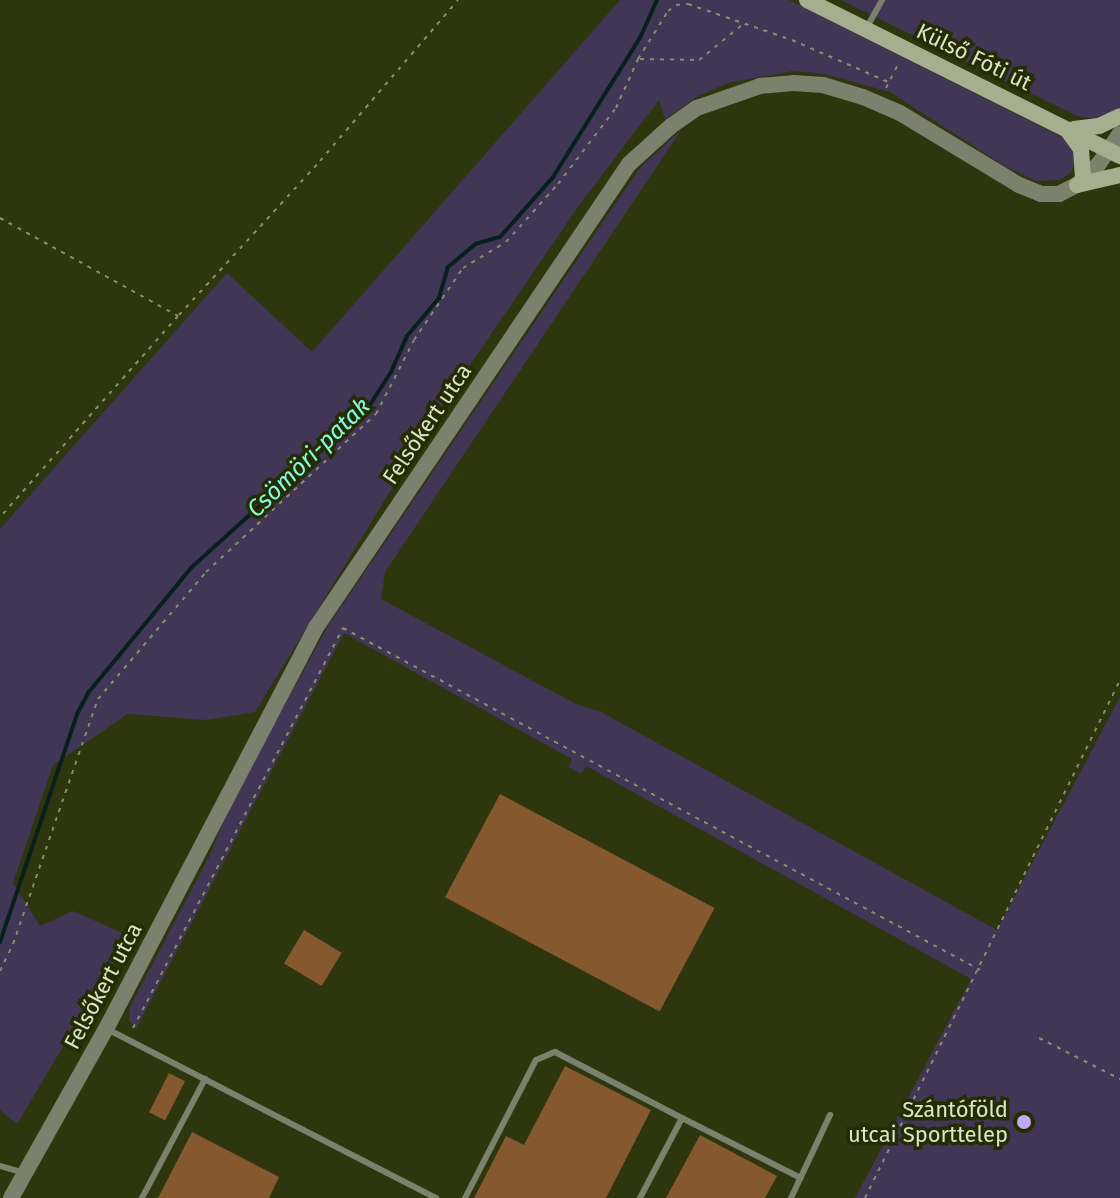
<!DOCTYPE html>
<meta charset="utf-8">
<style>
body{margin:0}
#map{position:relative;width:1120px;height:1198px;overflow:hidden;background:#2d360c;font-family:"Fira Sans",sans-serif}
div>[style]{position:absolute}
.green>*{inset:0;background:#413656}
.stream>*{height:4px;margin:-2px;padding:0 2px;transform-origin:2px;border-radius:2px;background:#06201b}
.building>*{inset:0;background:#86582f;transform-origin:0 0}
.path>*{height:2px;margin-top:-1px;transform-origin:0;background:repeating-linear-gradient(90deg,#858d6c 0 4px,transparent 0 10px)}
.service>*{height:6px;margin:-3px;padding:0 3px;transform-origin:3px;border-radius:3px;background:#7c816e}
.tertiary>*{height:16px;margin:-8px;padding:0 8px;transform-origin:8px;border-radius:8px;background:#7c816e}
.secondary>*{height:16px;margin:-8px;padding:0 8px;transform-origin:8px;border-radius:8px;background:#a6ae90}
.dots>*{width:22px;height:22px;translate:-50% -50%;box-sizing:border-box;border:4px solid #242c01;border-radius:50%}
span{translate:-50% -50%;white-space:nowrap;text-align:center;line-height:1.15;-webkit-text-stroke:7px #242c01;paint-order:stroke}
.street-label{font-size:22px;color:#dce3cb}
.poi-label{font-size:22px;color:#dce3cb}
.right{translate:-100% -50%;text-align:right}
.water-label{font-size:24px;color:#83fae4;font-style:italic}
</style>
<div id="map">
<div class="green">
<i style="clip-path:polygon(620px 0,789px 0,1062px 137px,1073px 148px,1076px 163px,1071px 172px,1060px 180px,1037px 181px,1006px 167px,890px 92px,825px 74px,793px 71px,728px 83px,698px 96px,665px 119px,659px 100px,580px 204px,446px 400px,255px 712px,206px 720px,128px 714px,53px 765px,13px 883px,40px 926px,73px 911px,129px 936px,17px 1124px,0 1110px,0 529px,227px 273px,312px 352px)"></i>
<i style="clip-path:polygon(841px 0,1120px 0,1120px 108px,1094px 119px,1077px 116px)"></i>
<i style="clip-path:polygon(682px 129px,385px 572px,381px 599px,574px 703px,601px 712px,997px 930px,1120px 697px,1120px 1198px,855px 1198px,971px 979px,586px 766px,581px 774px,569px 767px,572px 759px,344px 633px,136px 1029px,129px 1020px,130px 1007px,211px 853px,232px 801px,328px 626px,639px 169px)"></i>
</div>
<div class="stream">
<i style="left:0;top:942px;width:241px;rotate:-71.3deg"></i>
<i style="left:77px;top:714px;width:24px;rotate:-62deg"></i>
<i style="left:88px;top:693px;width:163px;rotate:-50.5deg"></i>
<i style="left:192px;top:567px;width:237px;rotate:-42.1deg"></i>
<i style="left:368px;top:408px;width:43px;rotate:-57.4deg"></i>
<i style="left:391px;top:372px;width:39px;rotate:-66deg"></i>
<i style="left:407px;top:336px;width:50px;rotate:-49.9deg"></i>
<i style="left:439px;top:298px;width:32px;rotate:-74deg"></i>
<i style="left:448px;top:267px;width:35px;rotate:-40deg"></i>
<i style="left:475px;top:244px;width:26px;rotate:-16deg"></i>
<i style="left:500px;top:237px;width:80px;rotate:-48.5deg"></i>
<i style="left:553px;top:177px;width:164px;rotate:-58deg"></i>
<i style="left:640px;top:38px;width:42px;rotate:-65.9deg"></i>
</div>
<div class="building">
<i style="left:500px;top:794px;width:243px;height:117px;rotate:28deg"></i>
<i style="left:304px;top:930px;width:44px;height:39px;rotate:31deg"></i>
<i style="clip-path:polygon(565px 1066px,651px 1110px,606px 1198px,474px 1198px,506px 1136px,524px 1145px)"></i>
<i style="left:169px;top:1073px;width:18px;height:44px;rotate:27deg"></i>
<i style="clip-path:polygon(192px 1132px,279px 1177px,269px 1198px,158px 1198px)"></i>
<i style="clip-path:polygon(700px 1135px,777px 1176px,765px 1198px,666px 1198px)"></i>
</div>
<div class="path">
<i style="left:640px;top:59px;width:59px;rotate:1deg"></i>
<i style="left:699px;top:60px;width:55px;rotate:-39.1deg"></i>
<i style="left:886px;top:88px;width:29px;rotate:-63deg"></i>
<i style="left:0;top:218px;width:203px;rotate:28.8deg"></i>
<i style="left:178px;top:316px;width:268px;rotate:131.5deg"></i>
<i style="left:179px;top:315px;width:209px;rotate:-47.5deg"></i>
<i style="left:320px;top:161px;width:212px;rotate:-49.4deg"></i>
<i style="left:0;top:971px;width:30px;rotate:-64deg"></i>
<i style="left:13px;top:944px;width:259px;rotate:-70.9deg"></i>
<i style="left:98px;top:699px;width:167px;rotate:-49.6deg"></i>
<i style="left:206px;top:572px;width:232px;rotate:-42.9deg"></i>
<i style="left:376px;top:414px;width:83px;rotate:-62.8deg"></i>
<i style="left:414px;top:340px;width:87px;rotate:-55.8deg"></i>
<i style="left:463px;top:268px;width:50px;rotate:-31.2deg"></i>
<i style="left:506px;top:242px;width:78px;rotate:-48.1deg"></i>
<i style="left:558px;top:184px;width:96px;rotate:-52.7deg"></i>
<i style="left:616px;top:108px;width:54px;rotate:-65.8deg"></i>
<i style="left:638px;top:59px;width:57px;rotate:-58deg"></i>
<i style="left:668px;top:11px;width:10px;rotate:-37deg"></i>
<i style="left:676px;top:5px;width:12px;rotate:-5deg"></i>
<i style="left:688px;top:4px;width:110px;rotate:19.1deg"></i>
<i style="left:792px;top:40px;width:105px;rotate:23.6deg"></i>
<i style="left:133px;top:1028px;width:452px;rotate:-62.3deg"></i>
<i style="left:343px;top:628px;width:723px;rotate:28.23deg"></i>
<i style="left:1039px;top:1038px;width:91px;rotate:26.8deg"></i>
<i style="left:865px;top:1198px;width:577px;rotate:-63.79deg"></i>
</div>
<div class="service">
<i style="left:866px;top:29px;width:33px;rotate:-61deg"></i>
<i style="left:109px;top:1030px;width:368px;rotate:27.2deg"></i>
<i style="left:682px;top:1118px;width:133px;rotate:26.8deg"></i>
<i style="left:0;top:1166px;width:25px;rotate:16deg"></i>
<i style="left:142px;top:1198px;width:135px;rotate:-62.1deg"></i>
<i style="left:465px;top:1198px;width:155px;rotate:-62.8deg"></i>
<i style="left:536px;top:1060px;width:21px;rotate:-23deg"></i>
<i style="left:555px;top:1052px;width:143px;rotate:27.5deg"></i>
<i style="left:682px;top:1118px;width:90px;rotate:117.7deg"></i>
<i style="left:791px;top:1198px;width:92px;rotate:-64.8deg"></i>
</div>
<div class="tertiary">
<i style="left:11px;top:1198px;width:194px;rotate:-60.7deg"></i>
<i style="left:106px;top:1029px;width:455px;rotate:-62.4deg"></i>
<i style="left:317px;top:626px;width:557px;rotate:-55.97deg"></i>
<i style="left:629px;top:164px;width:57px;rotate:-42.1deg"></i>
<i style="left:671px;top:126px;width:32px;rotate:-35deg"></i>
<i style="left:697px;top:108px;width:67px;rotate:-19.2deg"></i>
<i style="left:760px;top:86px;width:33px;rotate:-5deg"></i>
<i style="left:793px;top:83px;width:30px;rotate:4deg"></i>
<i style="left:823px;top:85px;width:42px;rotate:16.7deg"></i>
<i style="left:863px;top:97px;width:40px;rotate:23.4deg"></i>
<i style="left:900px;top:113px;width:139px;rotate:31.2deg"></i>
<i style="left:1019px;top:185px;width:24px;rotate:22deg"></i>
<i style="left:1041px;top:194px;width:18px"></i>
<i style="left:1059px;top:194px;width:20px;rotate:-27deg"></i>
<i style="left:1077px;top:185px;width:29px;rotate:-44deg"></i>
<i style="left:1098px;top:165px;width:38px;rotate:-55deg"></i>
</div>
<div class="secondary">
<i style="left:807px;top:0;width:350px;rotate:26.5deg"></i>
<i style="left:1074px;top:129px;width:25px;rotate:-7deg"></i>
<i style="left:1099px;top:126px;width:23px;rotate:-25deg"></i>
<i style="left:1068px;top:131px;width:22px;rotate:54deg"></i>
<i style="left:1081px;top:149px;width:31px;rotate:86deg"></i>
<i style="left:1077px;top:185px;width:44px;rotate:-13.1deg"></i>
</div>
<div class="dots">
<i style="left:1024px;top:1122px;background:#c2a8f2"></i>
</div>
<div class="street-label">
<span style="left:974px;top:57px;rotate:26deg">Külső Fóti út</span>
<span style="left:427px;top:424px;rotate:-56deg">Felsőkert utca</span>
<span style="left:103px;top:986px;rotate:-62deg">Felsőkert utca</span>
</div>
<div class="poi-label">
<span class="right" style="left:1008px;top:1122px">Szántóföld<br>utcai Sporttelep</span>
</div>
<div class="water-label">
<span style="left:309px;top:458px;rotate:-44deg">Csömöri-patak</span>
</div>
</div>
